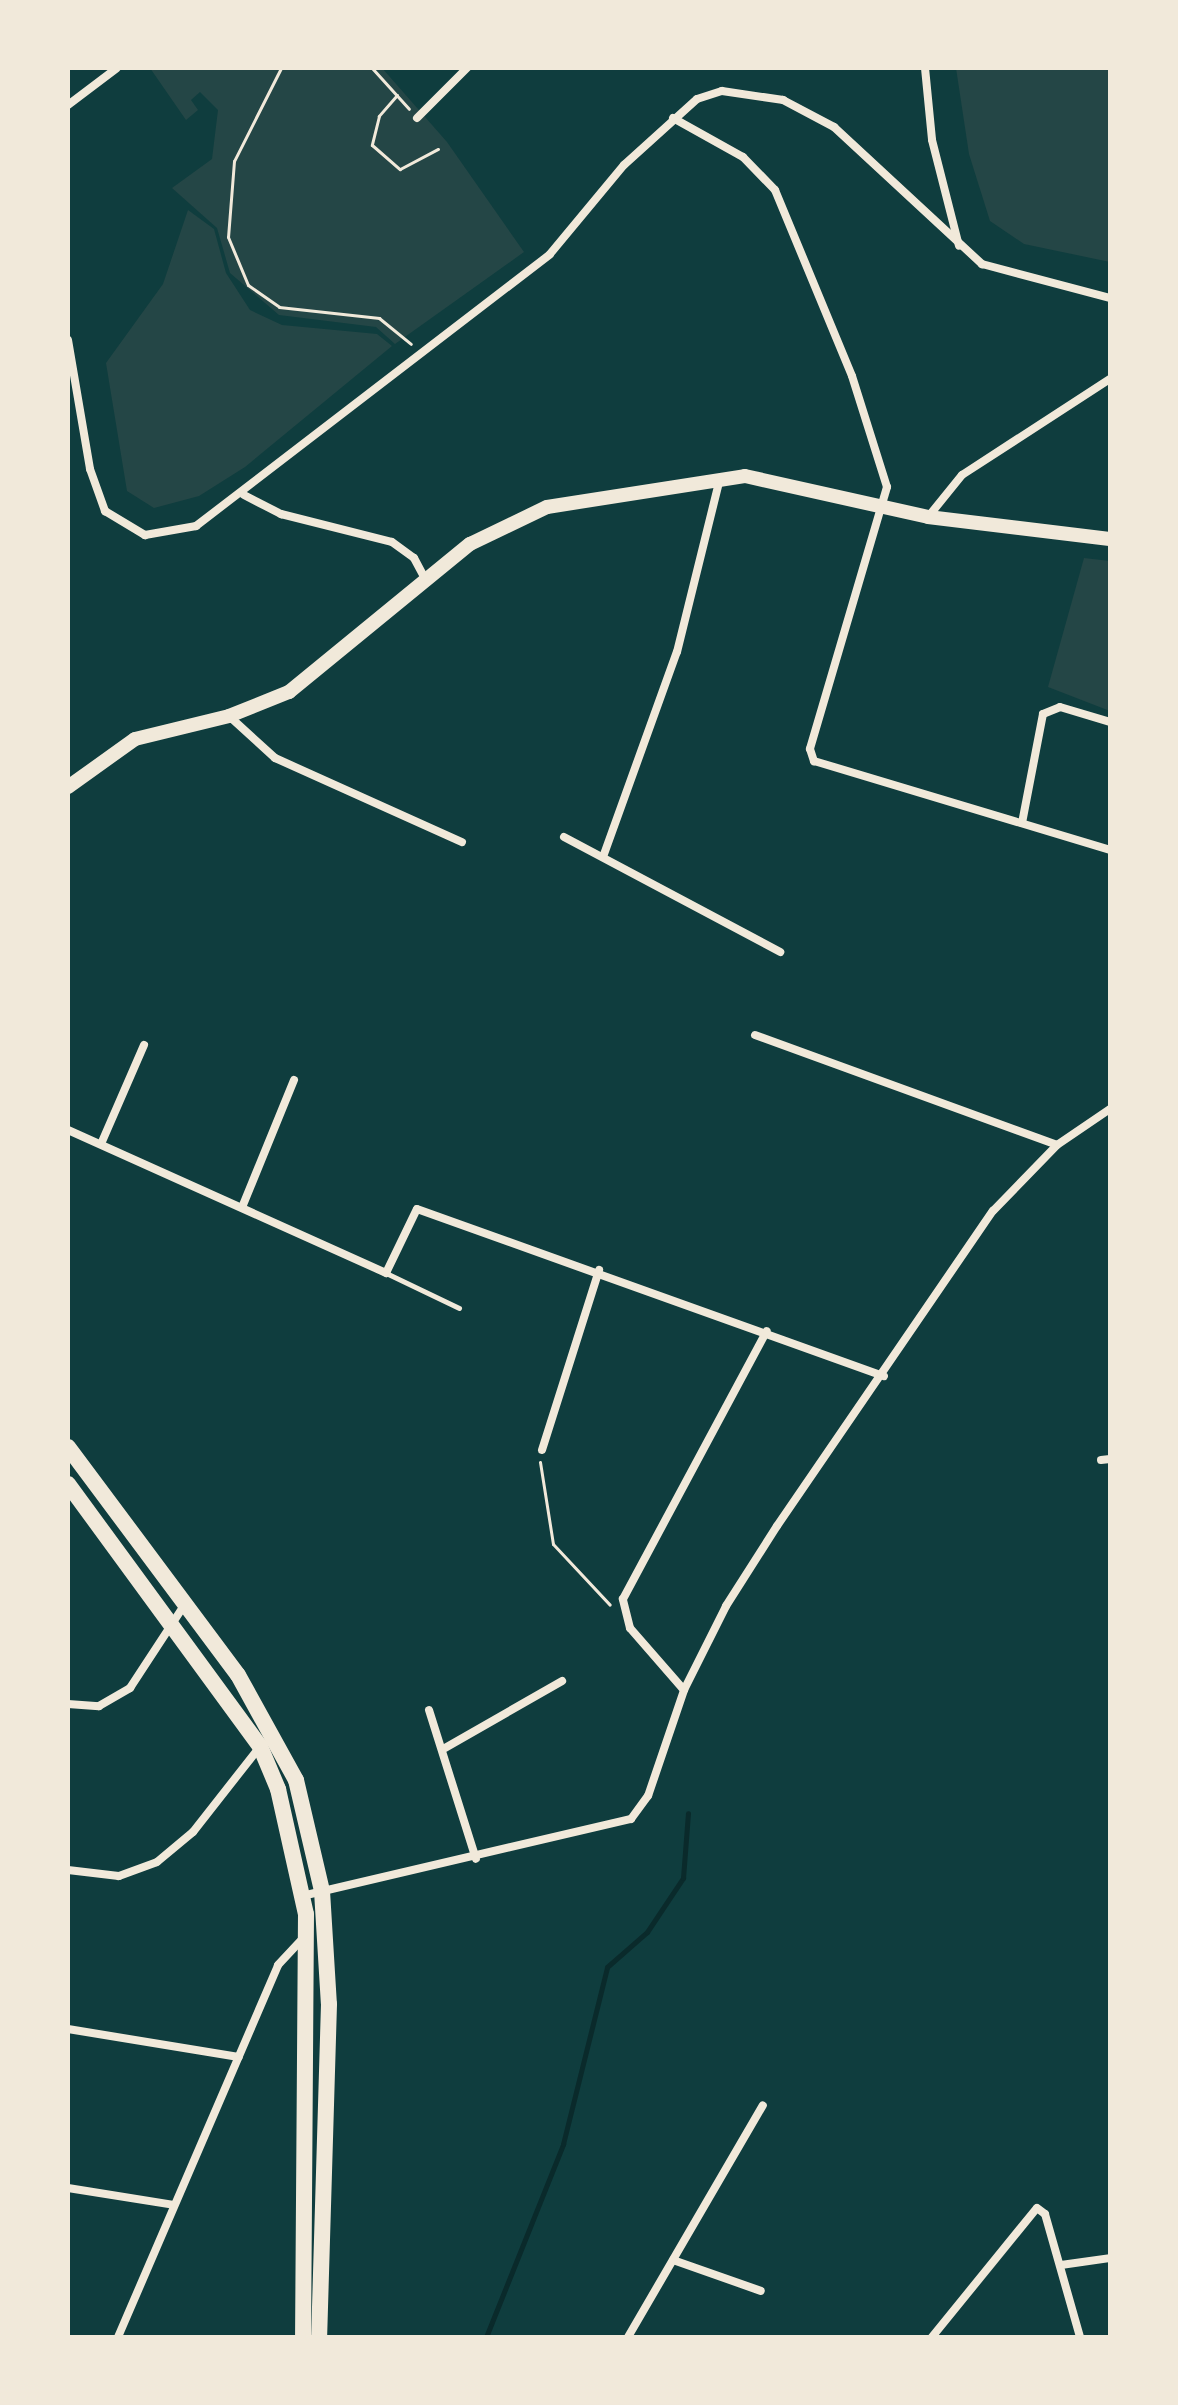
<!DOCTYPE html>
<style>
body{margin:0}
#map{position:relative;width:1178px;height:2405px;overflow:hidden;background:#0f3d3e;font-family:"IBM Plex Serif",serif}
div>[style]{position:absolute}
.green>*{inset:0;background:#244646}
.stream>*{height:5px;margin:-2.5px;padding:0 2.5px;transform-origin:2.5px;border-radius:2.5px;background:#0a2a2b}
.path>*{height:3px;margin:-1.5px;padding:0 1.5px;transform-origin:1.5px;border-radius:1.5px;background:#f1e9da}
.service>*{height:5px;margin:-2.5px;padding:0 2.5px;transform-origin:2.5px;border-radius:2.5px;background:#f1e9da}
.minor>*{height:8px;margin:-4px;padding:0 4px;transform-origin:4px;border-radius:4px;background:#f1e9da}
.secondary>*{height:14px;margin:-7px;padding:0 7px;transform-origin:7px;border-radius:7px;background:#f1e9da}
.primary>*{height:16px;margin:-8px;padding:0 8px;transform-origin:8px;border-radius:8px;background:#f1e9da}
span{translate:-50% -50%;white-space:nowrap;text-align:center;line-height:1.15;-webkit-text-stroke:8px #f1e9da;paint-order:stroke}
.frame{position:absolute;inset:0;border:70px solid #f1e9da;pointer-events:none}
</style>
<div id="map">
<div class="green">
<i style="clip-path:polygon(150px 68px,382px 68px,447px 142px,524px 252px,395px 344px,376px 327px,279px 315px,230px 273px,217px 228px,172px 188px,212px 159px,218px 110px,200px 92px,191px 100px,198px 110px,186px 120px)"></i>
<i style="clip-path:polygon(956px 68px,1110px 68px,1110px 262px,1024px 244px,990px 221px,969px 154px)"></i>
<i style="clip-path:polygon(188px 210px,214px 229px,226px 273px,250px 310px,282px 325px,377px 334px,392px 346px,245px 467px,199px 496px,154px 508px,127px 491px,106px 363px,163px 284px)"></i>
<i style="clip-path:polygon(1084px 558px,1110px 561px,1110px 711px,1048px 687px)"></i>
</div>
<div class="stream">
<i style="left:486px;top:2337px;width:208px;rotate:-68.2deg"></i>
<i style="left:563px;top:2144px;width:182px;rotate:-76deg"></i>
<i style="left:607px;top:1967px;width:53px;rotate:-41.2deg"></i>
<i style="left:647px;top:1932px;width:65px;rotate:-56.3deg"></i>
<i style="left:683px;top:1878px;width:65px;rotate:-85.6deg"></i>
</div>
<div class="path">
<i style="left:281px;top:68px;width:104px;rotate:116.8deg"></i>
<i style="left:234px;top:161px;width:76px;rotate:94.5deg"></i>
<i style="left:228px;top:237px;width:52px;rotate:67.4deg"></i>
<i style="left:248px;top:285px;width:38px;rotate:35deg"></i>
<i style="left:279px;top:307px;width:101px;rotate:6.3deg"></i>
<i style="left:379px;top:318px;width:41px;rotate:39.1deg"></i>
<i style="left:372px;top:68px;width:55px;rotate:47.9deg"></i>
<i style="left:397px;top:95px;width:28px;rotate:131deg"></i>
<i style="left:379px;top:116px;width:30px;rotate:104deg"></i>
<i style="left:372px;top:145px;width:37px;rotate:41deg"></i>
<i style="left:400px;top:169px;width:43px;rotate:-27.8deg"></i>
<i style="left:540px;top:1462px;width:83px;rotate:81deg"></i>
<i style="left:553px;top:1544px;width:83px;rotate:46.9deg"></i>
</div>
<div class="service">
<i style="left:386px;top:1273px;width:81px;rotate:25.6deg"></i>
</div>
<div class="minor">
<i style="left:925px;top:68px;width:72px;rotate:84.4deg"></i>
<i style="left:932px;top:140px;width:109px;rotate:75.7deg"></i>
<i style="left:68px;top:105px;width:61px;rotate:-37.1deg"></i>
<i style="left:417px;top:118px;width:71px;rotate:-45deg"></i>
<i style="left:673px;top:118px;width:80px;rotate:29.1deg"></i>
<i style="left:743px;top:157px;width:46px;rotate:45.9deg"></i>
<i style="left:775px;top:190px;width:201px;rotate:67.5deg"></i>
<i style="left:852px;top:376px;width:116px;rotate:72.5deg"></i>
<i style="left:887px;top:487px;width:273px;rotate:106.4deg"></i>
<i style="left:810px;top:749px;width:13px;rotate:72deg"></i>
<i style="left:814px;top:761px;width:309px;rotate:16.7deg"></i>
<i style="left:68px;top:340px;width:131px;rotate:80.3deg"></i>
<i style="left:90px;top:469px;width:45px;rotate:70.3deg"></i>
<i style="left:105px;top:511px;width:47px;rotate:31deg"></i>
<i style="left:145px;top:535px;width:52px;rotate:-10deg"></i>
<i style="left:196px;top:526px;width:446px;rotate:-37.5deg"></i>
<i style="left:550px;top:254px;width:116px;rotate:-50.3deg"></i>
<i style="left:624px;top:165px;width:98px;rotate:-42.1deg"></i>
<i style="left:697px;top:99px;width:26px;rotate:-18deg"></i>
<i style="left:722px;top:91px;width:62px;rotate:8.4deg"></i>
<i style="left:783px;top:100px;width:58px;rotate:27.9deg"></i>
<i style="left:834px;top:127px;width:202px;rotate:42.8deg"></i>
<i style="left:982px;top:264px;width:132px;rotate:14.9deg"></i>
<i style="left:244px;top:495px;width:42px;rotate:27.2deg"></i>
<i style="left:281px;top:514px;width:114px;rotate:14.2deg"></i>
<i style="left:392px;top:542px;width:27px;rotate:36deg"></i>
<i style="left:414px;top:558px;width:26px;rotate:62deg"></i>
<i style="left:928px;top:517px;width:54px;rotate:-51deg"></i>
<i style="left:962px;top:475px;width:176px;rotate:-33deg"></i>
<i style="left:229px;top:716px;width:62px;rotate:42.4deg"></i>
<i style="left:275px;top:758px;width:205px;rotate:24.2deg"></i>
<i style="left:1022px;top:823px;width:111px;rotate:-79.1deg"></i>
<i style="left:1043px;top:714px;width:18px;rotate:-22deg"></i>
<i style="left:1060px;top:707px;width:52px;rotate:16.7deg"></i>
<i style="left:564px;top:837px;width:245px;rotate:28deg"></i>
<i style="left:603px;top:857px;width:218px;rotate:-70.2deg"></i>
<i style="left:677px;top:652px;width:179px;rotate:-76.1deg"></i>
<i style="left:755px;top:1035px;width:321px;rotate:20deg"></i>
<i style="left:68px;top:1130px;width:349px;rotate:24.2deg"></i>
<i style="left:386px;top:1273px;width:71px;rotate:-64.2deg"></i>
<i style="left:417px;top:1209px;width:496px;rotate:19.7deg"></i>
<i style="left:101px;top:1144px;width:108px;rotate:-66.5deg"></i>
<i style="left:243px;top:1205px;width:135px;rotate:-67.8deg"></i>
<i style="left:542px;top:1450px;width:189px;rotate:-72.4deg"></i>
<i style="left:1101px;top:1460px;width:9px;rotate:-6deg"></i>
<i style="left:684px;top:1690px;width:82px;rotate:-131.1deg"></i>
<i style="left:630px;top:1628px;width:30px;rotate:-104deg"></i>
<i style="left:623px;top:1599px;width:304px;rotate:-61.8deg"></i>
<i style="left:68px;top:1704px;width:31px;rotate:4deg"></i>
<i style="left:99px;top:1706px;width:36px;rotate:-30deg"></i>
<i style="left:130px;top:1688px;width:100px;rotate:-56.8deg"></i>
<i style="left:429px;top:1710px;width:156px;rotate:72.5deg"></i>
<i style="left:445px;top:1748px;width:135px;rotate:-29.8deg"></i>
<i style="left:68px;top:1870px;width:51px;rotate:6.7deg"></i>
<i style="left:119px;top:1876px;width:40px;rotate:-20.2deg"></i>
<i style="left:157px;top:1862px;width:47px;rotate:-39.8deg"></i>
<i style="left:193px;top:1832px;width:112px;rotate:-51.9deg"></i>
<i style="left:302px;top:1896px;width:338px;rotate:-13.2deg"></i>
<i style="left:631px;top:1819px;width:29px;rotate:-54deg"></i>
<i style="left:648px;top:1796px;width:112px;rotate:-71.2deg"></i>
<i style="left:684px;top:1690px;width:94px;rotate:-63.4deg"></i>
<i style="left:726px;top:1606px;width:95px;rotate:-57.5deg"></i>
<i style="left:777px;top:1526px;width:382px;rotate:-55.6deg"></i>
<i style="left:993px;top:1211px;width:92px;rotate:-45.9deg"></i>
<i style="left:1057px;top:1145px;width:64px;rotate:-34.2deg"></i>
<i style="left:68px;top:2029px;width:173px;rotate:9.3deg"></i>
<i style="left:68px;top:2188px;width:107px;rotate:9.1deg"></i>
<i style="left:673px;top:2260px;width:93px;rotate:19.4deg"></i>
<i style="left:1061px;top:2265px;width:49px;rotate:-8.1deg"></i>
<i style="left:118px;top:2337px;width:405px;rotate:-66.7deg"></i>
<i style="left:278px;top:1965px;width:38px;rotate:-47deg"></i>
<i style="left:628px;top:2337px;width:268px;rotate:-59.8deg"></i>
<i style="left:932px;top:2337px;width:166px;rotate:-50.9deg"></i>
<i style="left:1037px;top:2208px;width:10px;rotate:37deg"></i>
<i style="left:1045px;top:2214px;width:128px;rotate:74.1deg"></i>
</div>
<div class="secondary">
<i style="left:68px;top:787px;width:82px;rotate:-35.6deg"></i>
<i style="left:135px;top:739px;width:97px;rotate:-13.7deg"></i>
<i style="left:229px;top:716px;width:65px;rotate:-21.8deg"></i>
<i style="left:289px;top:692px;width:234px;rotate:-39.3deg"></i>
<i style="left:470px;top:544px;width:85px;rotate:-25.7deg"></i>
<i style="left:547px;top:507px;width:200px;rotate:-8.9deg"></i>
<i style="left:745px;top:476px;width:188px;rotate:12.6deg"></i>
<i style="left:928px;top:517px;width:183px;rotate:6.9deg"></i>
</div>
<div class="primary">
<i style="left:68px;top:1447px;width:284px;rotate:53.3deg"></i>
<i style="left:238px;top:1675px;width:120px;rotate:61.1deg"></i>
<i style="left:296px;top:1780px;width:114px;rotate:76.8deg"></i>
<i style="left:322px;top:1891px;width:113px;rotate:86.5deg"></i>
<i style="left:329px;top:2004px;width:333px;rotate:91.7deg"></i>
<i style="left:68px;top:1484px;width:325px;rotate:53.8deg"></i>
<i style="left:260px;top:1746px;width:47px;rotate:67.3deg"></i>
<i style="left:278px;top:1789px;width:128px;rotate:77.4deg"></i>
<i style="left:306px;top:1914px;width:423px;rotate:90.4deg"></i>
</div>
<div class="frame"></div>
</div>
